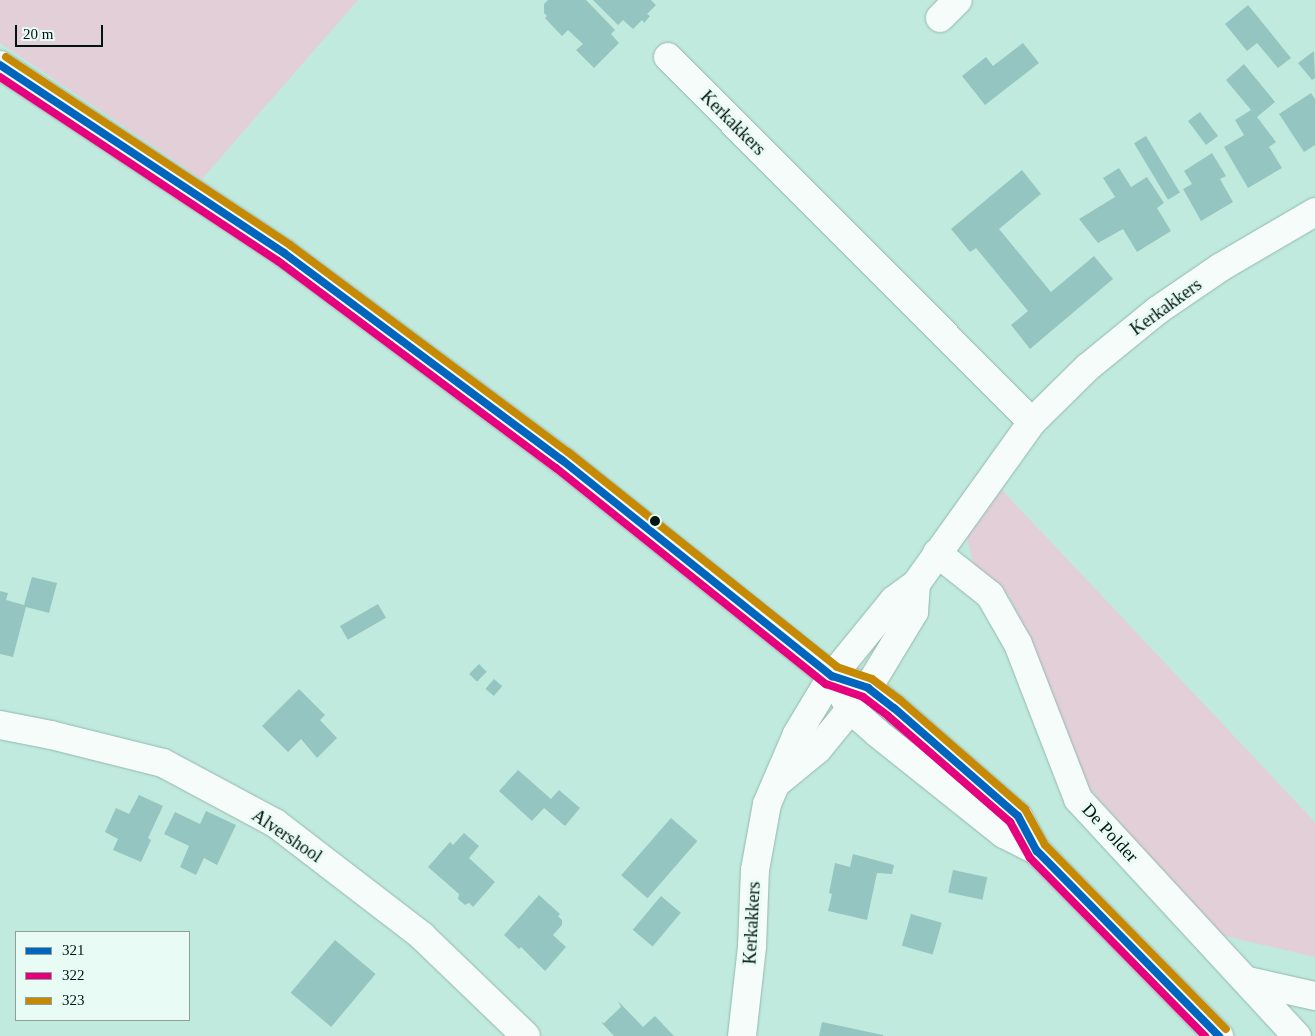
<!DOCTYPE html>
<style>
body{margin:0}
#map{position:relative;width:1315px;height:1036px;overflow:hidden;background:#c1eade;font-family:Georgia,serif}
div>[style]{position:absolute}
.green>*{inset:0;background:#e2cfd8}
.building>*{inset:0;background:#95c5c0;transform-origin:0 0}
.roads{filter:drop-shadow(0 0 1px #93b8ae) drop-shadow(0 0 1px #93b8ae)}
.minor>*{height:28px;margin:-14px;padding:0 14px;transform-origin:14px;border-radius:14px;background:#f6fcfa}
.major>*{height:28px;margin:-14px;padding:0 14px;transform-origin:14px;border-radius:14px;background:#f6fcfa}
.bus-1>*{height:8px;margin:-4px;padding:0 4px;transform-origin:4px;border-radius:4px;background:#0065bd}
.bus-2>*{height:8px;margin:-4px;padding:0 4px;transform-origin:4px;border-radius:4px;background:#e5007d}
.bus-3>*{height:8px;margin:-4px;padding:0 4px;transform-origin:4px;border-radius:4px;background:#c68903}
.dots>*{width:14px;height:14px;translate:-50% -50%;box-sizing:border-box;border:2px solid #e9fbf5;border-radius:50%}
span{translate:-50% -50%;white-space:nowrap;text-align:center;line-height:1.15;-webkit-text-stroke:5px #e9fbf5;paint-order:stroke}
.street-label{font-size:18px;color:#01140f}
.legend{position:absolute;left:15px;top:931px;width:175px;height:90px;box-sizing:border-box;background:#e9fbf5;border:1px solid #8c9f99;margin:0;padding:6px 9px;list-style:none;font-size:15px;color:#01140f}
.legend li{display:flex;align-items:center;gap:10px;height:25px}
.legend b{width:25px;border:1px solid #8c9f99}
.scale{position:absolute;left:15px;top:25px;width:88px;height:22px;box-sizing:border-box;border:2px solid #01140f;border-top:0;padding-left:6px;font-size:15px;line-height:18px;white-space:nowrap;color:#01140f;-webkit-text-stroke:4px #e9fbf5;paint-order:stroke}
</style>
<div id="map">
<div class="green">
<i style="clip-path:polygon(0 0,358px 0,202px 179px,0 43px)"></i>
<i style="clip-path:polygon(1002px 490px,1315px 822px,1315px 957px,1220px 935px,1090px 789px,1009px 595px,975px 570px,967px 538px)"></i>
</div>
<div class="building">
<i style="clip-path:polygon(548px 0,586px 0,615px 30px,611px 34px,619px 43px,594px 68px,576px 50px,583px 44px,568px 30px,562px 36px,545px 18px,547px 16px,544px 13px,544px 4px)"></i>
<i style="clip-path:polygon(593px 0,651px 0,656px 5px,647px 14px,650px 16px,644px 23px,642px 20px,633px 29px,623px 20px,618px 25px)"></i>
<i style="clip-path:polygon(1248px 5px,1291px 58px,1278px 68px,1257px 43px,1247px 51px,1225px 24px)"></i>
<i style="clip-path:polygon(1023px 43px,1039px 63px,985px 105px,962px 76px,986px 57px,993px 66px)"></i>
<i style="clip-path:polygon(1314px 51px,1315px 78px,1312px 80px,1298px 63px)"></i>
<i style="clip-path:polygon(1244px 64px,1275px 102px,1257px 117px,1276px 142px,1269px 147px,1282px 168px,1248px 188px,1224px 147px,1244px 135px,1235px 120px,1251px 110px,1226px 80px)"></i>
<i style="clip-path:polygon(1311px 93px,1315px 99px,1315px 145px,1304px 152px,1279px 114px)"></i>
<i style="left:1200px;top:112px;width:30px;height:15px;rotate:53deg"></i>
<i style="left:1146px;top:136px;width:66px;height:14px;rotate:59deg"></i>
<i style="clip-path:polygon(1212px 153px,1226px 176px,1220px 179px,1233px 202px,1201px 221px,1183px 189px,1192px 184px,1184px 171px)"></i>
<i style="clip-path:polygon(1119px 168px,1131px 187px,1147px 177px,1164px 203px,1157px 208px,1171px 231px,1137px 252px,1123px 229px,1098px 243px,1079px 219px,1115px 197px,1103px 178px)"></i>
<i style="clip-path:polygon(1022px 170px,1041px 194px,999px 229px,1051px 292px,1094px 256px,1113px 279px,1030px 349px,1011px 325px,1028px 311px,976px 248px,970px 252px,951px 229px)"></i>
<i style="clip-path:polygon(32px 577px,57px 583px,49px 613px,26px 607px,13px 657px,0 654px,0 591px,8px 593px,6px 600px,24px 605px)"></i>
<i style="left:378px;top:604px;width:16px;height:44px;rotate:60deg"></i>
<i style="left:479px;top:664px;width:11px;height:14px;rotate:45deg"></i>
<i style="left:494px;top:679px;width:11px;height:13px;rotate:41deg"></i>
<i style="clip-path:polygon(299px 689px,325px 715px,320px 720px,337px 738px,317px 758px,301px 739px,288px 752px,262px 726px)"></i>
<i style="clip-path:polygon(518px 770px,551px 799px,559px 790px,580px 808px,565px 826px,544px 808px,532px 821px,499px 791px)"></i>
<i style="clip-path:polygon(139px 795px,163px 806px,148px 838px,151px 840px,141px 862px,113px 850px,118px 839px,105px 832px,116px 808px,129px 814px)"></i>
<i style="clip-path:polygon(206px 811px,236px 825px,217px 865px,204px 858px,196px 875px,180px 867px,189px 846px,164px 834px,175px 812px,200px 824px)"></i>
<i style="left:671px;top:818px;width:35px;height:76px;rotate:41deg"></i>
<i style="clip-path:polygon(464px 833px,479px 846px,469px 858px,495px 882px,473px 907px,469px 903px,465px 905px,458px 899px,459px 894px,428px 867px,450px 842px,453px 845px)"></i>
<i style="clip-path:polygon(853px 854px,894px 865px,892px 874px,877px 873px,867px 920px,828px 911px,832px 894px,829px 893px,835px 863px,850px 867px)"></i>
<i style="left:953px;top:870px;width:35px;height:23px;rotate:12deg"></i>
<i style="clip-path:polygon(539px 895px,560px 914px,558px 916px,562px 920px,562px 925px,553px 935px,566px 947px,545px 971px,521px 947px,519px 949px,504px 935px)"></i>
<i style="left:661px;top:896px;width:26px;height:44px;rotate:40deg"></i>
<i style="left:911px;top:914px;width:32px;height:33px;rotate:16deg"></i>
<i style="left:335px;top:940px;width:53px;height:69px;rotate:40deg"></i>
<i style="clip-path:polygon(618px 1001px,643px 1027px,655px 1016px,674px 1036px,614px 1036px,601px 1022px,604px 1023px,621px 1007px)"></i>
<i style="clip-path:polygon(822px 1022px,883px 1035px,883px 1036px,819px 1036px)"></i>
</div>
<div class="roads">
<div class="minor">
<i style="left:940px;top:18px;width:25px;rotate:-45deg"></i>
<i style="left:668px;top:57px;width:515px;rotate:45.08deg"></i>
<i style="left:937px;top:553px;width:68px;rotate:38.4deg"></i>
<i style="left:990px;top:595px;width:56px;rotate:60.3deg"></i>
<i style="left:1018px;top:644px;width:166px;rotate:68.8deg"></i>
<i style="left:1078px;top:799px;width:323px;rotate:47.3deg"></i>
<i style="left:0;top:725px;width:52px;rotate:11.1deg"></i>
<i style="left:51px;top:735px;width:115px;rotate:14deg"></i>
<i style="left:163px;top:763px;width:127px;rotate:28.2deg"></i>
<i style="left:275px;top:823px;width:185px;rotate:37.5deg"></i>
<i style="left:422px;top:936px;width:144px;rotate:43.9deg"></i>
<i style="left:778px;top:782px;width:50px;rotate:-39.4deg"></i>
<i style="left:817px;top:750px;width:80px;rotate:-50.6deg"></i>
<i style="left:868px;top:688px;width:89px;rotate:-58.8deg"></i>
<i style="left:914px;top:612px;width:28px;rotate:-86deg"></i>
<i style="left:1248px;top:981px;width:69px;rotate:12.6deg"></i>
<i style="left:742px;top:1036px;width:90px;rotate:-83.6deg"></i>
<i style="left:752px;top:947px;width:77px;rotate:-87.8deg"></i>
<i style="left:755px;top:870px;width:67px;rotate:-79.7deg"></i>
<i style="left:767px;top:804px;width:76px;rotate:-66.8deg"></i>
<i style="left:797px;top:734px;width:68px;rotate:-58.9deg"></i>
<i style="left:832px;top:676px;width:98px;rotate:-50.8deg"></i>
<i style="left:894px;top:600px;width:27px;rotate:-36deg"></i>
<i style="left:916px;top:584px;width:199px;rotate:-54.4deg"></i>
<i style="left:1032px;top:422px;width:78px;rotate:-44.5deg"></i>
<i style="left:1088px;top:367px;width:90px;rotate:-39.2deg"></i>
<i style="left:1158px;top:310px;width:76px;rotate:-34.3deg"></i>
<i style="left:1221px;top:267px;width:109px;rotate:-30.3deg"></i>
</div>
<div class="major">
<i style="left:0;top:65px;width:341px;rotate:33.5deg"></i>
<i style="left:284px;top:253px;width:347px;rotate:36.7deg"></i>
<i style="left:562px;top:460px;width:346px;rotate:38.7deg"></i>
<i style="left:832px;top:676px;width:38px;rotate:18deg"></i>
<i style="left:868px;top:688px;width:33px;rotate:38deg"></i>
<i style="left:894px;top:708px;width:164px;rotate:41.1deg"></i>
<i style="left:1018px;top:816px;width:40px;rotate:62deg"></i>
<i style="left:1037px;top:851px;width:260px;rotate:45.5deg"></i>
<i style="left:832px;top:676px;width:39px;rotate:61deg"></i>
<i style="left:851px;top:710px;width:33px;rotate:41deg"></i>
<i style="left:876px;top:732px;width:164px;rotate:38.6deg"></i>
<i style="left:1004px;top:834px;width:37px;rotate:27deg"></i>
</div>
</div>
<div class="bus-1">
<i style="left:0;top:65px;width:341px;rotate:33.5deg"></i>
<i style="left:284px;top:253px;width:347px;rotate:36.7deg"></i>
<i style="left:562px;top:460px;width:346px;rotate:38.7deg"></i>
<i style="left:832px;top:676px;width:38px;rotate:18deg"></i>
<i style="left:868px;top:688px;width:33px;rotate:38deg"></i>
<i style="left:894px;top:708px;width:164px;rotate:41.1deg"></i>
<i style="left:1018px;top:816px;width:40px;rotate:62deg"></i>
<i style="left:1037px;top:851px;width:260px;rotate:45.5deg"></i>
</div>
<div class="bus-2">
<i style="left:0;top:77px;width:333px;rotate:33.5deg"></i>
<i style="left:278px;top:261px;width:347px;rotate:36.7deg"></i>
<i style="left:556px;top:468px;width:346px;rotate:38.7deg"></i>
<i style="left:826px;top:684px;width:39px;rotate:19deg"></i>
<i style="left:863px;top:697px;width:31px;rotate:37deg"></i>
<i style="left:888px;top:716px;width:162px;rotate:41deg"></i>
<i style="left:1010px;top:822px;width:41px;rotate:60.9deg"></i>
<i style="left:1030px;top:858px;width:250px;rotate:45.5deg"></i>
</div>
<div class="bus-3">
<i style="left:6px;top:57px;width:341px;rotate:33.5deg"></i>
<i style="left:290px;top:245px;width:347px;rotate:36.7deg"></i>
<i style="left:568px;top:452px;width:344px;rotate:38.6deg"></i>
<i style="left:837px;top:667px;width:37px;rotate:19deg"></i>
<i style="left:872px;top:679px;width:35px;rotate:37deg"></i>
<i style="left:900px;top:700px;width:166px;rotate:41.1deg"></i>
<i style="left:1025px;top:809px;width:41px;rotate:60.9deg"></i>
<i style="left:1045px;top:845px;width:258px;rotate:45.5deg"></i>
</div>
<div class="dots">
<i style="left:655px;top:521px;background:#01140f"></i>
</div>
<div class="street-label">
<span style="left:733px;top:123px;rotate:45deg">Kerkakkers</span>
<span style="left:1166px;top:307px;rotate:-36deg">Kerkakkers</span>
<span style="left:1110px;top:833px;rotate:47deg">De Polder</span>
<span style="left:287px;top:836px;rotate:34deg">Alvershool</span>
<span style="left:752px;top:923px;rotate:-87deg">Kerkakkers</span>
</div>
<ul class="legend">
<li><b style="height:6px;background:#0065bd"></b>321</li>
<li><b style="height:6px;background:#e5007d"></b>322</li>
<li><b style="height:6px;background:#c68903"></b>323</li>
</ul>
<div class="scale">20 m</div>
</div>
